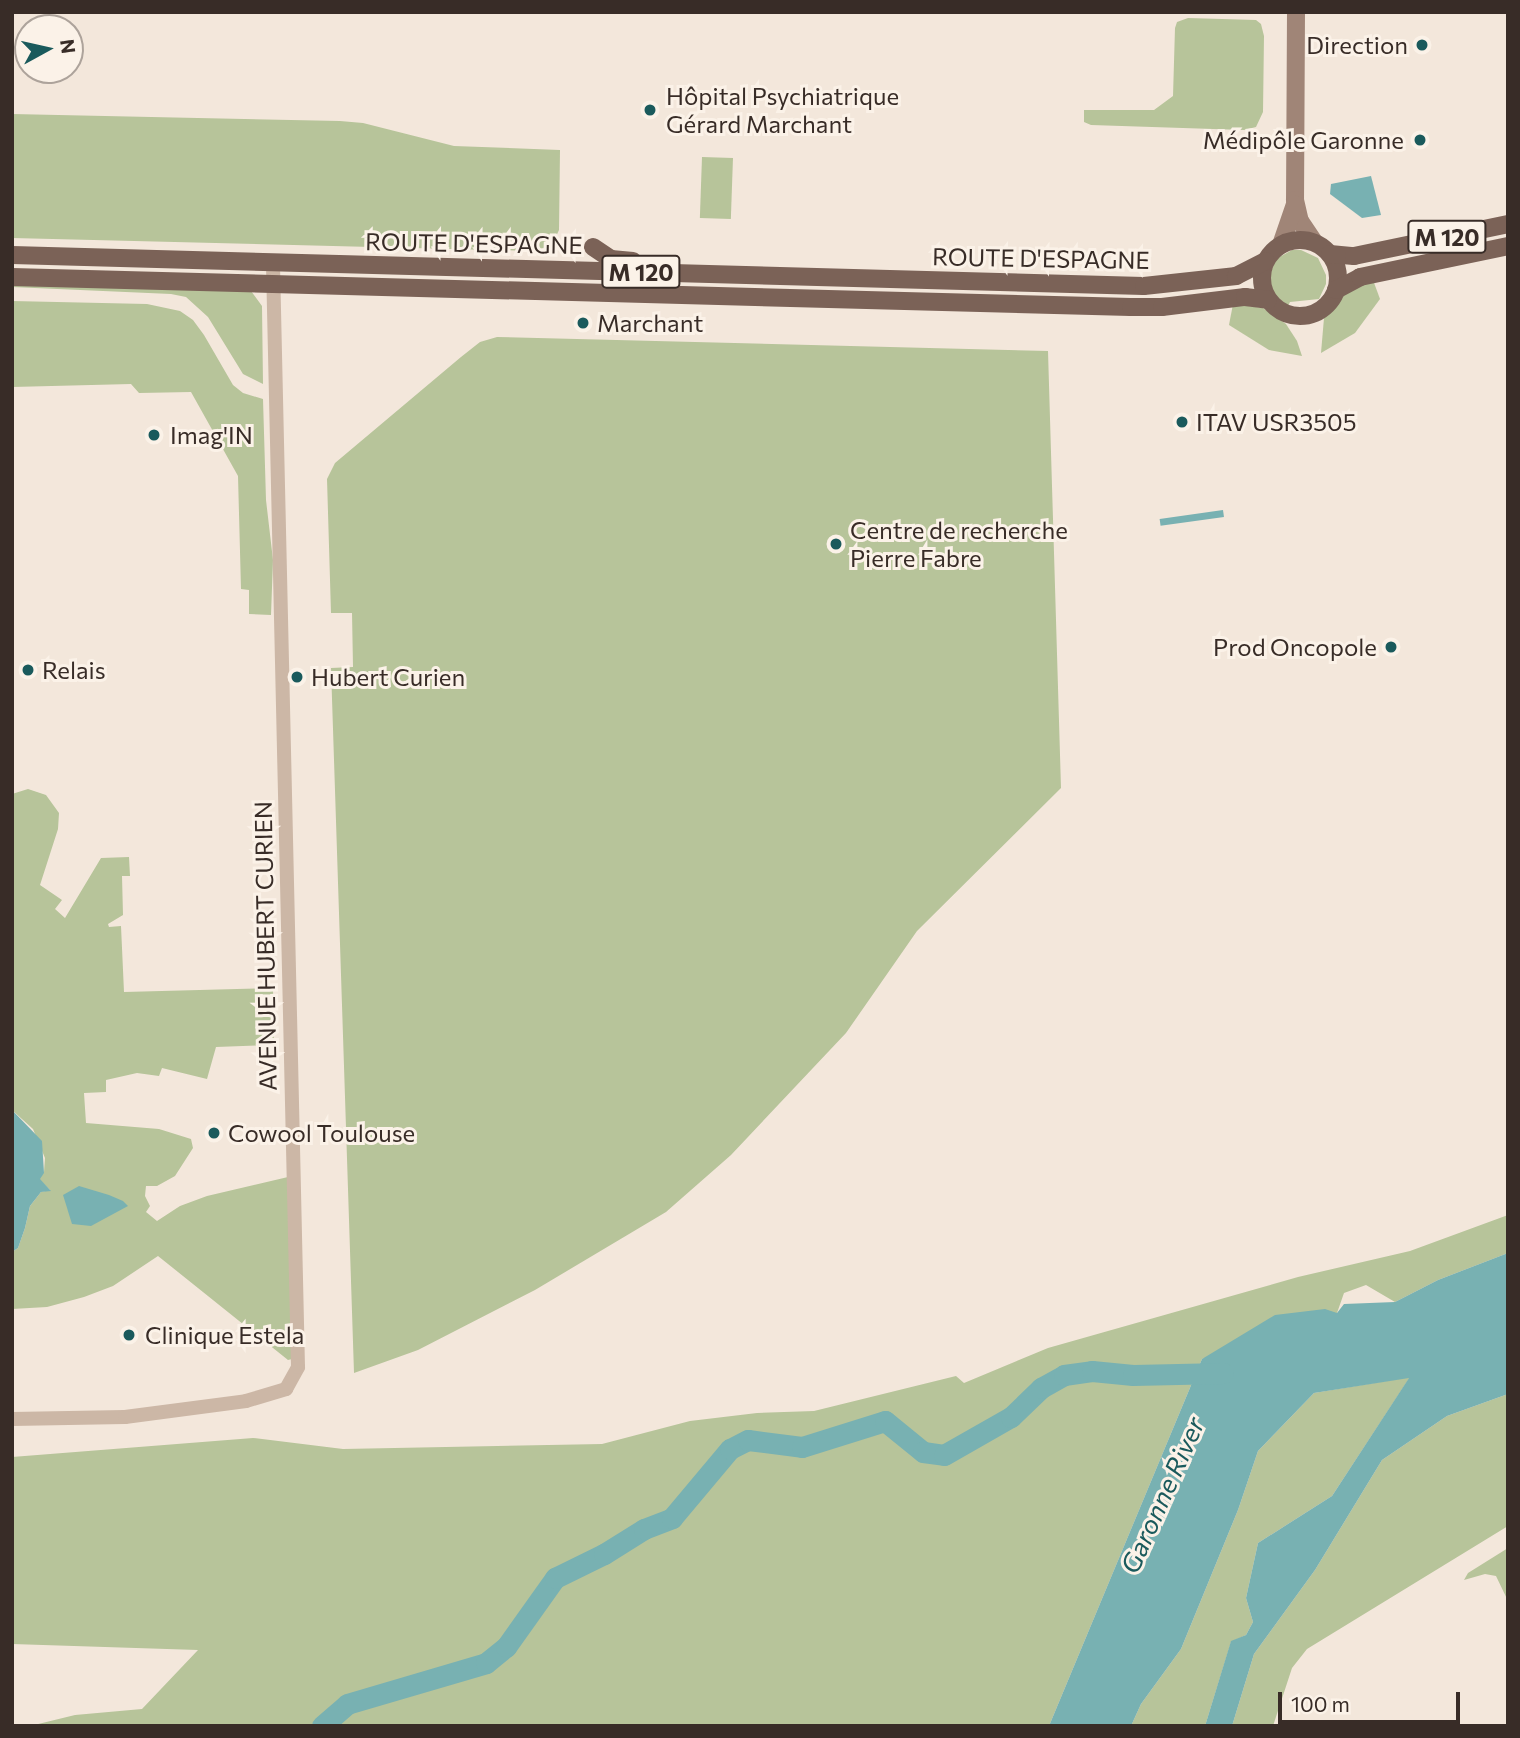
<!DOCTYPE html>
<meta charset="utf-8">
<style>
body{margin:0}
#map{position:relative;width:1520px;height:1738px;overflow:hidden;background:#f3e7db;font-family:Commissioner,sans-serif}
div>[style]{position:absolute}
.green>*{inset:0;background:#b7c49a;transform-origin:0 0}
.water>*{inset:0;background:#78b1b2;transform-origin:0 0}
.river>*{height:21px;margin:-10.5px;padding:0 10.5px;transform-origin:10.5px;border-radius:10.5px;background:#78b1b2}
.street>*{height:14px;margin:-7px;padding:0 7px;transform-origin:7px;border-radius:7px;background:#ccb7a6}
.secondary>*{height:18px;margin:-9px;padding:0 9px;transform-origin:9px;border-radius:9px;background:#a08577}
.primary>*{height:18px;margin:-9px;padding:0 9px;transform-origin:9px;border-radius:9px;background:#7b6257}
.primary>.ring{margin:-9px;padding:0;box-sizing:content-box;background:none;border:18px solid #7b6257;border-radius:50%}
.dots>*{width:19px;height:19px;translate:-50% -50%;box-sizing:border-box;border:4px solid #fbf2e8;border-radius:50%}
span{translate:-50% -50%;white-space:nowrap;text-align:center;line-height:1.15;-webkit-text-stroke:6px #fbf2e8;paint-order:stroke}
.shield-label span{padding:2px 5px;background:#fbf2e8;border:2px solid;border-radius:5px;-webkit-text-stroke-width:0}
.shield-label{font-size:23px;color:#382c27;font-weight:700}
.poi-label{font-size:24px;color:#382c27}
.right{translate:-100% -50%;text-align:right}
.left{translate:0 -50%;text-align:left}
.street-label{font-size:24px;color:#382c27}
.water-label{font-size:26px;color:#1a5a5c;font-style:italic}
.frame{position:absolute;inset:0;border:14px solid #382c27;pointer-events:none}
.north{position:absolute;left:14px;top:14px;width:70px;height:70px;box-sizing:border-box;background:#fbf2e8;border:2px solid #ada39b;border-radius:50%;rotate:82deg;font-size:19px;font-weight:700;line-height:28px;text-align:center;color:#382c27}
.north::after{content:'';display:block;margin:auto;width:24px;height:32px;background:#1a5a5c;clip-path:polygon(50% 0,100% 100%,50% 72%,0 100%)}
.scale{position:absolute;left:1278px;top:1692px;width:182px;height:32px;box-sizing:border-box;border:4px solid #382c27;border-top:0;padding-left:9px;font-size:21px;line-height:24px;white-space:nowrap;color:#382c27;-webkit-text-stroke:5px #fbf2e8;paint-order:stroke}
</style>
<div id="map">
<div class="green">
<i style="clip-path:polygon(1188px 18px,1256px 20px,1261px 24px,1264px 36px,1263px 112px,1256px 127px,1244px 130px,1091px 125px,1084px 122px,1084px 110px,1154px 110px,1173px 96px,1175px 28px,1177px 22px)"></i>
<i style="clip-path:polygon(12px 114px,340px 121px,363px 123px,454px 146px,560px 150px,559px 230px,552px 245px,534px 251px,12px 238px)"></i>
<i style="left:702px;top:157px;width:31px;height:61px;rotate:2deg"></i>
<i style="clip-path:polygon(1292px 250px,1301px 250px,1318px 258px,1326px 275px,1326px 284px,1319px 299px,1290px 302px,1288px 306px,1274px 295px,1269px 277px,1276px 259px)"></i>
<i style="clip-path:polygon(1373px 280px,1380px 299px,1355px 333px,1321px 353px,1324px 318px,1344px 293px)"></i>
<i style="clip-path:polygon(12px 283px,251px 291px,262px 306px,263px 384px,243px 374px,208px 317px,186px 297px,171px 294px,12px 287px)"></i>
<i style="clip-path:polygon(12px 301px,147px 304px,180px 311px,193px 320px,204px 335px,233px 385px,243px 393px,263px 399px,266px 500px,273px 560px,271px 615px,249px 614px,249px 590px,241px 589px,238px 476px,191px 392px,139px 393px,131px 384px,12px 387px)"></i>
<i style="clip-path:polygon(1233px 304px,1263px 308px,1286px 324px,1297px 341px,1302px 356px,1269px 350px,1229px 325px)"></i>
<i style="clip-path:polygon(497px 337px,1048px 351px,1061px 788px,917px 931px,846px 1033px,731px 1155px,666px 1212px,535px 1290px,418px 1350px,354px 1373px,331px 668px,353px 667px,352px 613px,331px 613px,327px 479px,335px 463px,461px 357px,480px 342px)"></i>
<i style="clip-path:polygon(28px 789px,46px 795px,59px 813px,58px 829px,40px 885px,62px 900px,55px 909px,65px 918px,101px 858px,129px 857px,130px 876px,122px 876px,123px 915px,108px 924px,109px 927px,121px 926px,124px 992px,273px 988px,274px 1045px,216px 1047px,207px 1079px,162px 1068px,159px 1076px,137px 1073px,106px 1080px,106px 1092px,84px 1093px,86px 1123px,159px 1129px,191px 1139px,193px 1148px,175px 1176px,157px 1186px,146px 1186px,145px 1196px,150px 1206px,146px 1212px,157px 1221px,180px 1206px,207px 1196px,288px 1177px,292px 1359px,288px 1360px,158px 1256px,113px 1286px,84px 1297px,47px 1307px,12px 1309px,12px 1252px,18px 1248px,25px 1228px,30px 1206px,41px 1192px,50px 1190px,39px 1179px,44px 1172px,45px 1158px,33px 1129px,12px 1110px,12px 794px)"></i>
<i style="clip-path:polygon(1508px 1215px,1508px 1253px,1438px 1280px,1395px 1302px,1366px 1285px,1344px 1293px,1337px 1313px,1202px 1359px,1049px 1726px,30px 1726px,75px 1715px,142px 1709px,198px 1650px,12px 1644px,12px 1457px,253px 1438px,343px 1449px,602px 1444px,690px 1421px,757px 1413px,814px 1411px,956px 1376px,964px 1383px,1048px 1348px,1298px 1277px,1410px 1251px)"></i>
<i style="clip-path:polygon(1410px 1377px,1332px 1496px,1258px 1543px,1246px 1598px,1253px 1622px,1246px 1635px,1231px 1642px,1205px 1726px,1131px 1726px,1141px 1704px,1181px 1649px,1238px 1510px,1258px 1451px,1314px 1393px)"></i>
<i style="clip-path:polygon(1508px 1394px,1508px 1526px,1307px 1649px,1292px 1668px,1273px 1726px,1232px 1726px,1254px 1654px,1315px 1570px,1382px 1460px,1447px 1416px)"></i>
<i style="clip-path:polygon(1508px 1548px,1508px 1601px,1496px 1576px,1485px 1574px,1464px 1580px,1468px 1573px)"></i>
</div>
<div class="water">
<i style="clip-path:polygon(1371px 176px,1381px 215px,1362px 218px,1330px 194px,1331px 184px)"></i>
<i style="left:1223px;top:510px;width:7px;height:64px;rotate:82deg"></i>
<i style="clip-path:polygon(12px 1110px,42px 1141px,44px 1173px,40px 1179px,51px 1191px,41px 1192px,30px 1206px,25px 1228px,18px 1248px,12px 1252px)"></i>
<i style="clip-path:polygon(79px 1186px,109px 1195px,123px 1201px,128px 1206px,91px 1226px,72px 1224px,63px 1195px)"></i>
<i style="clip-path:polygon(1508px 1253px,1508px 1394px,1447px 1416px,1382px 1460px,1315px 1570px,1254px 1654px,1232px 1726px,1205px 1726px,1231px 1641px,1246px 1635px,1253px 1622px,1246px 1598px,1258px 1543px,1332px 1496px,1409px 1378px,1314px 1393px,1258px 1451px,1238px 1510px,1181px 1649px,1141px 1704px,1131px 1726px,1049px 1726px,1202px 1359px,1275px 1315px,1325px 1309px,1337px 1313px,1344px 1304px,1395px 1302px,1438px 1280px)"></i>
</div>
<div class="river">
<i style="left:322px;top:1726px;width:33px;rotate:-41deg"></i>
<i style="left:347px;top:1704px;width:145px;rotate:-16.4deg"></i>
<i style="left:486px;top:1663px;width:26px;rotate:-39deg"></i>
<i style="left:506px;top:1647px;width:85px;rotate:-54.6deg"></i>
<i style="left:555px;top:1578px;width:55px;rotate:-26.1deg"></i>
<i style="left:604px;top:1554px;width:47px;rotate:-32deg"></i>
<i style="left:644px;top:1529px;width:30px;rotate:-21deg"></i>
<i style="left:672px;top:1518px;width:90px;rotate:-50deg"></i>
<i style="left:730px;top:1449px;width:20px;rotate:-27deg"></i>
<i style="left:748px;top:1440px;width:54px;rotate:7.4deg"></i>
<i style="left:802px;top:1447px;width:87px;rotate:-17.4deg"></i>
<i style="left:885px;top:1421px;width:49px;rotate:39.2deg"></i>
<i style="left:923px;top:1452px;width:21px;rotate:8deg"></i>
<i style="left:944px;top:1455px;width:77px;rotate:-29.6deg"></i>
<i style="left:1011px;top:1417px;width:42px;rotate:-44deg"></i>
<i style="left:1041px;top:1388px;width:26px;rotate:-29deg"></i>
<i style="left:1064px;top:1375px;width:28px;rotate:-8deg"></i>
<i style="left:1092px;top:1371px;width:41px;rotate:5.6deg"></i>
<i style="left:1133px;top:1375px;width:90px;rotate:-1.3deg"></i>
</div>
<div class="street">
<i style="left:12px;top:1419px;width:113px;rotate:-1deg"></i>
<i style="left:125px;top:1417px;width:122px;rotate:-7.5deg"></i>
<i style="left:246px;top:1401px;width:42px;rotate:-16.7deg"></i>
<i style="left:286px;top:1389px;width:25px;rotate:-61deg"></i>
<i style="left:298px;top:1367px;width:1104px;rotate:-91.3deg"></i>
</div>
<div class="secondary">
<i style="left:1296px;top:12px;width:188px;rotate:90.3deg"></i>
<i style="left:1295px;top:200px;width:22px;rotate:77deg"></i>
<i style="left:1300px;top:221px;width:25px;rotate:56deg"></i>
<i style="left:1281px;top:245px;width:43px;rotate:-71.1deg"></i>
</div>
<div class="primary">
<i class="ring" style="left:1262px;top:240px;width:58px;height:58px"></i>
<i style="left:593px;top:247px;width:22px;rotate:34deg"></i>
<i style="left:611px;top:259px;width:22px;rotate:5deg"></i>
<i style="left:1330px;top:254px;width:24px;rotate:5deg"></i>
<i style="left:1354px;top:256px;width:157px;rotate:-11.7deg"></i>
<i style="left:12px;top:255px;width:1132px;rotate:1.57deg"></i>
<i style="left:1144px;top:286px;width:93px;rotate:-6.2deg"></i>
<i style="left:1236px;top:276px;width:33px;rotate:-27deg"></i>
<i style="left:12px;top:277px;width:1119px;rotate:1.54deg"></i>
<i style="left:1131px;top:307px;width:31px"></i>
<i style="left:1162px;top:307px;width:84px;rotate:-6.9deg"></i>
<i style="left:1245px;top:297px;width:23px;rotate:7deg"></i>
<i style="left:1336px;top:290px;width:27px;rotate:-28deg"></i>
<i style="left:1360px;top:277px;width:151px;rotate:-11.8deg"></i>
</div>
<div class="dots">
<i style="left:1422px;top:45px;background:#1a5a5c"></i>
<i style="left:650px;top:110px;background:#1a5a5c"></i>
<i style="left:1420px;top:140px;background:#1a5a5c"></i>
<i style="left:583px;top:323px;background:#1a5a5c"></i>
<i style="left:1182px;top:422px;background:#1a5a5c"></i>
<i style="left:154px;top:435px;background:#1a5a5c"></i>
<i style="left:836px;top:544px;background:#1a5a5c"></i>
<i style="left:1391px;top:647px;background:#1a5a5c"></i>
<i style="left:28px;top:670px;background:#1a5a5c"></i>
<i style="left:297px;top:677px;background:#1a5a5c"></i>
<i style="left:214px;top:1133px;background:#1a5a5c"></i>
<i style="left:129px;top:1335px;background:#1a5a5c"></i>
</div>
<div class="shield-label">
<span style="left:1447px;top:237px">M 120</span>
<span style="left:641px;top:272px">M 120</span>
</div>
<div class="poi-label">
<span class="right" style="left:1408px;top:45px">Direction</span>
<span class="left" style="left:666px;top:110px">Hôpital Psychiatrique<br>Gérard Marchant</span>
<span class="right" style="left:1404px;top:140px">Médipôle Garonne</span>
<span class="left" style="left:597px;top:323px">Marchant</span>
<span class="left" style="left:1196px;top:422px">ITAV USR3505</span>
<span class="left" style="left:170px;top:435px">Imag'IN</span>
<span class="left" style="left:850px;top:544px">Centre de recherche<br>Pierre Fabre</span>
<span class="right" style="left:1377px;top:647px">Prod Oncopole</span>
<span class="left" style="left:42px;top:670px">Relais</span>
<span class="left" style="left:311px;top:677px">Hubert Curien</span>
<span class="left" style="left:228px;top:1133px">Cowool Toulouse</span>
<span class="left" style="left:145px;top:1335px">Clinique Estela</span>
</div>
<div class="street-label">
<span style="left:474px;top:243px;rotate:1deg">ROUTE D'ESPAGNE</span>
<span style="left:1041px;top:258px;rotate:1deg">ROUTE D'ESPAGNE</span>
<span style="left:265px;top:946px;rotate:-91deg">AVENUE HUBERT CURIEN</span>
</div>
<div class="water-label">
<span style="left:1162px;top:1495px;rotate:-66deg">Garonne River</span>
</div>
<div class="frame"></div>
<div class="north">N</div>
<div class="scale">100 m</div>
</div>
